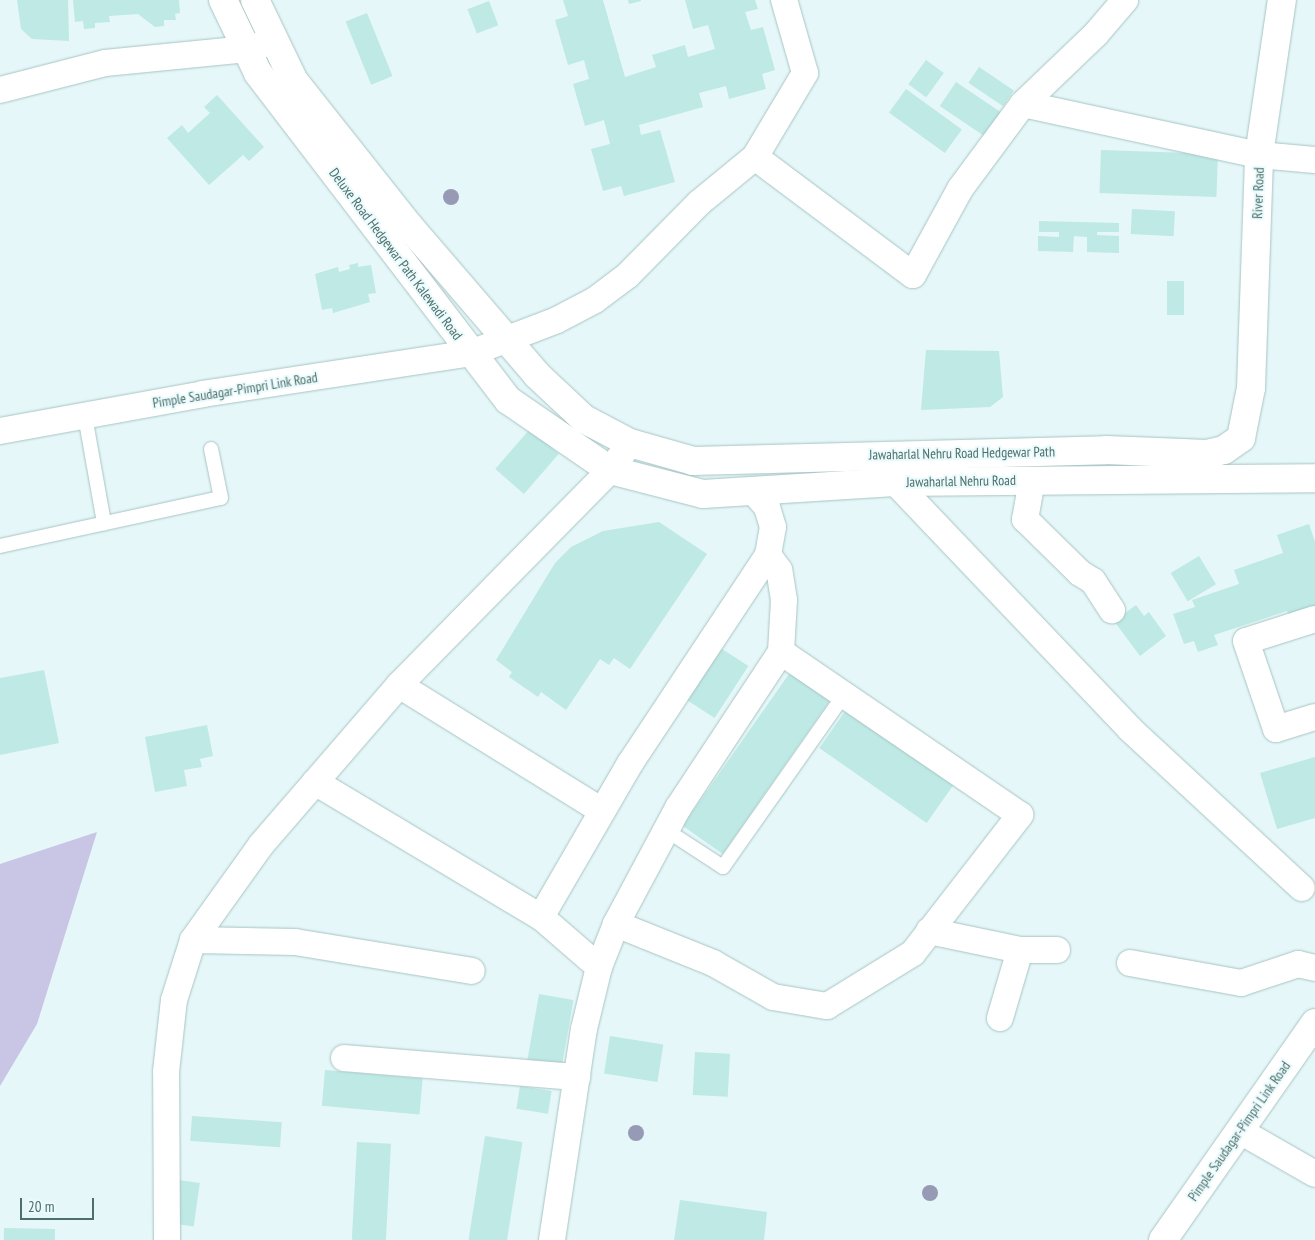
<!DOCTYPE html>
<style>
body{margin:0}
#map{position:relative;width:1315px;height:1240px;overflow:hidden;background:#e5f7f9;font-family:"PT Sans Narrow",sans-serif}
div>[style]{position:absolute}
.green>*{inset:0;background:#c9c5e5}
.building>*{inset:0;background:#bee9e4;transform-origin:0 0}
.roads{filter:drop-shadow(0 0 1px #a8c4c3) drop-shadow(0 0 1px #a8c4c3)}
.service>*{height:14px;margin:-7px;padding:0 7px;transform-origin:7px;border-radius:7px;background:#fff}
.minor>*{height:26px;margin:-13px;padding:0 13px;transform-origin:13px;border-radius:13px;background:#fff}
.tertiary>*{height:28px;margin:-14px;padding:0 14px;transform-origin:14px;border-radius:14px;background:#fff}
.trees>*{width:16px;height:16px;margin:-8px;border-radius:50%;background:#979ab5}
span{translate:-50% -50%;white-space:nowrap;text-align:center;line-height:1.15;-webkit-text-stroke:4px #ebfbfd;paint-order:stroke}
.street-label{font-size:14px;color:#4d6f6a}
.scale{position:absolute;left:20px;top:1198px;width:74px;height:22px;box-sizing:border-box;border:2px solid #4d6f6a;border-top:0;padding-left:6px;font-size:15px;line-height:18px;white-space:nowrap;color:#4d6f6a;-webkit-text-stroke:4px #ebfbfd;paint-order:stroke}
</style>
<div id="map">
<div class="green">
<i style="clip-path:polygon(97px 832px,37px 1024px,0 1086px,0 864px)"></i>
</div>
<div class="building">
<i style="clip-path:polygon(17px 0,68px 0,69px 41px,32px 39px,21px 29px)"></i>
<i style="clip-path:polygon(73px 0,179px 0,180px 13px,175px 14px,176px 20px,164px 20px,164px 26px,155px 27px,138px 14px,109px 16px,110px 22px,95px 23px,95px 28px,84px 29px,83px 21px,75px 22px)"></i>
<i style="clip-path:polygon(563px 0,603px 0,625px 77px,656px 67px,652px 55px,685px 45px,688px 57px,715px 49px,708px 25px,693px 29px,685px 0,755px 0,758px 9px,745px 12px,751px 30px,763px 27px,775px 70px,762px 74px,766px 89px,729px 99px,726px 86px,699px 93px,703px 107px,639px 125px,641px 135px,660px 130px,675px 182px,624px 196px,621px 186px,603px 191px,591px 149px,610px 144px,604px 120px,585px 126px,573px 84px,589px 79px,584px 60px,568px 65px,555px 20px,568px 16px)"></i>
<i style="clip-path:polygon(628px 0,641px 0,641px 1px,629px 4px)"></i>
<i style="left:489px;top:1px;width:26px;height:23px;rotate:69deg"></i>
<i style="left:367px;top:13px;width:68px;height:23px;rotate:68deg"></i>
<i style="left:926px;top:60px;width:22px;height:30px;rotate:36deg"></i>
<i style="left:979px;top:67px;width:42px;height:19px;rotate:34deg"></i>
<i style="left:956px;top:82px;width:55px;height:29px;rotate:34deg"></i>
<i style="left:906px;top:89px;width:69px;height:29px;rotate:36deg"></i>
<i style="clip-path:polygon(217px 95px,264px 147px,249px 161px,243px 155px,209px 185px,167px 138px,182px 125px,188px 133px,210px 113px,204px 107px)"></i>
<i style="left:1101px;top:150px;width:117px;height:43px;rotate:2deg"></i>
<i style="left:1132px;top:209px;width:43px;height:25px;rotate:3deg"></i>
<i style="clip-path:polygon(1039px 221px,1119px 223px,1119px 232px,1097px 232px,1097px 235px,1119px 236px,1119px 253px,1087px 252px,1087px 237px,1074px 236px,1073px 252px,1038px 251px,1038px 236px,1059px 237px,1059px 232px,1039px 232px)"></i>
<i style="clip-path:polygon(358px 263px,358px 267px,371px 265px,376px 293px,368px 294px,370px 302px,333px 313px,332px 308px,322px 310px,315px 274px,338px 267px,339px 272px,350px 269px,349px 265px)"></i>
<i style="left:1167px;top:281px;width:17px;height:34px"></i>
<i style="clip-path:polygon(926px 350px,999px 351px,1003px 397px,990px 407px,921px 410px)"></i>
<i style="left:530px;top:429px;width:38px;height:53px;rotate:41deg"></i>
<i style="clip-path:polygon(659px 522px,707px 554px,630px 669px,614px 658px,609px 665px,600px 659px,566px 710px,541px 692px,538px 697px,509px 677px,512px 672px,496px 660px,555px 563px,571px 547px,603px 531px)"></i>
<i style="clip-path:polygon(1309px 524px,1315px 542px,1315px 612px,1291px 620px,1287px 611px,1214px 635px,1218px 645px,1198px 652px,1194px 641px,1184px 644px,1173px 614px,1195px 607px,1192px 600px,1239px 584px,1234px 570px,1283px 553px,1277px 535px)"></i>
<i style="left:1199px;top:556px;width:33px;height:33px;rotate:59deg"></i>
<i style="clip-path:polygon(1136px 605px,1144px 616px,1149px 612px,1166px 636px,1140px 656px,1114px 621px)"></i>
<i style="left:719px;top:647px;width:35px;height:62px;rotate:33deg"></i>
<i style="clip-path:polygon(44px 670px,59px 743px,0 755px,0 678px)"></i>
<i style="left:791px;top:671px;width:49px;height:189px;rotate:35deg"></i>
<i style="left:848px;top:707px;width:131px;height:50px;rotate:35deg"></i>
<i style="clip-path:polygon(207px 725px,213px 756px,200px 759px,202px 767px,184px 770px,187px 786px,155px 792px,145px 737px)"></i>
<i style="clip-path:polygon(1315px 757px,1315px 818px,1277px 829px,1260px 773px)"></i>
<i style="left:539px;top:994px;width:35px;height:68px;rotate:10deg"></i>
<i style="left:610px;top:1036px;width:54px;height:38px;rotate:9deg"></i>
<i style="left:695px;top:1052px;width:35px;height:43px;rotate:3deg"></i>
<i style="left:325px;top:1070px;width:98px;height:36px;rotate:5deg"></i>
<i style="left:520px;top:1086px;width:32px;height:23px;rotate:9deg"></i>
<i style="left:192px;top:1116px;width:90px;height:25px;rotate:4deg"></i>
<i style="left:485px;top:1136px;width:38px;height:105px;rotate:9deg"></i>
<i style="left:357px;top:1142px;width:34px;height:98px;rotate:3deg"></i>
<i style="left:179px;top:1180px;width:21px;height:44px;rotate:8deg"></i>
<i style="clip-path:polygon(680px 1200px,767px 1212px,764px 1240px,674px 1240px)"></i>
<i style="left:4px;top:1228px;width:51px;height:12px;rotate:1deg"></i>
</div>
<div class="roads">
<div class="service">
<i style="left:85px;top:416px;width:109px;rotate:79.9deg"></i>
<i style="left:0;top:546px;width:226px;rotate:-12.3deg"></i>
<i style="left:221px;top:498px;width:50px;rotate:-101.5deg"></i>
<i style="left:666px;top:830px;width:68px;rotate:33deg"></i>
<i style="left:723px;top:867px;width:210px;rotate:-54.9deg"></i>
</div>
<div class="minor">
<i style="left:0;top:90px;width:108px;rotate:-14.4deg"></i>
<i style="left:105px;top:63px;width:143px;rotate:-5.6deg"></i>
<i style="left:247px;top:49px;width:29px;rotate:-16deg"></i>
<i style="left:1023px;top:104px;width:241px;rotate:12.2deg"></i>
<i style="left:1259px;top:155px;width:56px;rotate:5.1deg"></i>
<i style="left:755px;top:157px;width:197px;rotate:36.8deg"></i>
<i style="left:913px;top:275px;width:98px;rotate:-61.3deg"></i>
<i style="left:960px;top:189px;width:106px;rotate:-53.5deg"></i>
<i style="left:1023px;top:104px;width:101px;rotate:-43.8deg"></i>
<i style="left:1096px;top:34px;width:45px;rotate:-49.5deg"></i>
<i style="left:0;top:431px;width:206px;rotate:-10.3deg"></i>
<i style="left:203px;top:394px;width:271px;rotate:-8.7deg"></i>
<i style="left:471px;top:353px;width:92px;rotate:-21deg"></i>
<i style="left:557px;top:320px;width:43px;rotate:-27.8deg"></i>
<i style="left:595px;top:300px;width:41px;rotate:-37.1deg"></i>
<i style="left:628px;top:275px;width:101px;rotate:-45.4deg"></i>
<i style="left:699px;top:203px;width:72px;rotate:-39.4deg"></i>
<i style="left:755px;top:157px;width:98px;rotate:-59.2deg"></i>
<i style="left:805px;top:73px;width:76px;rotate:-106deg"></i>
<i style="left:1032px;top:480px;width:40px;rotate:100deg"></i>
<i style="left:1025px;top:519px;width:77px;rotate:44.5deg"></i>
<i style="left:1080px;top:573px;width:15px;rotate:32deg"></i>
<i style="left:1093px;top:581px;width:35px;rotate:57deg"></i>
<i style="left:895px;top:482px;width:341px;rotate:46.4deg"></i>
<i style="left:1130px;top:729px;width:234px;rotate:42.8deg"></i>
<i style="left:1315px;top:619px;width:72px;rotate:162.3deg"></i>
<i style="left:1246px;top:641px;width:93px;rotate:71.2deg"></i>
<i style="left:1276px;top:729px;width:41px;rotate:-17.1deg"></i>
<i style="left:399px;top:685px;width:239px;rotate:31.8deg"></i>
<i style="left:315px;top:782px;width:263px;rotate:30.9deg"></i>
<i style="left:541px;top:917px;width:77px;rotate:40.8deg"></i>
<i style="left:541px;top:917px;width:179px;rotate:-59.9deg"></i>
<i style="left:631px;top:762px;width:248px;rotate:-56.5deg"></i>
<i style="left:616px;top:924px;width:105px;rotate:21.9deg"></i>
<i style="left:713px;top:963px;width:69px;rotate:29.5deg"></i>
<i style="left:773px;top:997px;width:55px;rotate:9.5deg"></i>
<i style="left:827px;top:1006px;width:101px;rotate:-31.6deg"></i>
<i style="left:913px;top:953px;width:175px;rotate:-52.2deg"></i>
<i style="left:1020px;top:815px;width:289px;rotate:-145.7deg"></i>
<i style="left:929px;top:931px;width:93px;rotate:11.8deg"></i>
<i style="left:1020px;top:950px;width:71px;rotate:106.4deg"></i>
<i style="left:193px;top:940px;width:102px;rotate:1.1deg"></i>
<i style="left:295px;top:942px;width:179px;rotate:9.3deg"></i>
<i style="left:1020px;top:950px;width:37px"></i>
<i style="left:1130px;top:963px;width:113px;rotate:10.2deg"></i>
<i style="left:1241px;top:983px;width:60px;rotate:-18.4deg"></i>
<i style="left:1298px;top:964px;width:17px;rotate:13deg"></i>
<i style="left:344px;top:1058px;width:234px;rotate:4.7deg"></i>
<i style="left:1240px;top:1131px;width:86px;rotate:29.8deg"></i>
<i style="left:167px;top:1240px;width:168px;rotate:-90.3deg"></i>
<i style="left:166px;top:1072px;width:72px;rotate:-83.7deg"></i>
<i style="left:174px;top:1000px;width:63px;rotate:-72.4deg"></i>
<i style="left:193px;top:940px;width:117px;rotate:-54.4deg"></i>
<i style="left:261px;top:845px;width:211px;rotate:-49.2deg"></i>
<i style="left:399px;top:685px;width:301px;rotate:-45.5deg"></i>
<i style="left:610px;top:470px;width:34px;rotate:-53deg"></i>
<i style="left:552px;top:1240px;width:213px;rotate:-81.4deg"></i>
<i style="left:584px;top:1029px;width:64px;rotate:-76.4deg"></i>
<i style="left:599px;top:967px;width:46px;rotate:-68.4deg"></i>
<i style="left:616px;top:924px;width:132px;rotate:-61.9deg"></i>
<i style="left:678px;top:808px;width:187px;rotate:-56.6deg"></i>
<i style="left:781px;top:652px;width:52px;rotate:-86.7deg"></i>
<i style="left:784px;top:600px;width:30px;rotate:-99deg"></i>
<i style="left:779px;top:570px;width:19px;rotate:-126deg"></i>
<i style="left:768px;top:555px;width:28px;rotate:-80deg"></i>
<i style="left:773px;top:527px;width:21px;rotate:-107deg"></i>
<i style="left:767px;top:507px;width:21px;rotate:-131deg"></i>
</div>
<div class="tertiary">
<i style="left:223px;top:0;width:81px;rotate:64.4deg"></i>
<i style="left:258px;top:73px;width:412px;rotate:52.6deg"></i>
<i style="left:508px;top:400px;width:124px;rotate:34.5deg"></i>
<i style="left:610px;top:470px;width:96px;rotate:14.5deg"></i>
<i style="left:703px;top:494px;width:192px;rotate:-3.6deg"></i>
<i style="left:895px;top:482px;width:420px;rotate:-0.5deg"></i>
<i style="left:255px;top:0;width:90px;rotate:64.3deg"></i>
<i style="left:294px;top:81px;width:185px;rotate:51.6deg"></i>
<i style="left:409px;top:226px;width:196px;rotate:49.3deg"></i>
<i style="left:537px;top:375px;width:64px;rotate:43.1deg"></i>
<i style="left:584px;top:419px;width:52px;rotate:27.6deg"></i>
<i style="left:630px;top:443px;width:66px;rotate:15.9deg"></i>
<i style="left:693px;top:461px;width:413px;rotate:-1.5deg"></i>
<i style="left:1106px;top:450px;width:101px;rotate:2.3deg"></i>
<i style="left:1207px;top:454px;width:17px;rotate:-13deg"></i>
<i style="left:1224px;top:450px;width:21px;rotate:-35deg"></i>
<i style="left:1241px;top:438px;width:51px;rotate:-78.7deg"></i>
<i style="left:1251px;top:388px;width:233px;rotate:-88deg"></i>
<i style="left:1259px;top:155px;width:157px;rotate:-81.6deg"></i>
<i style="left:1163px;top:1240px;width:265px;rotate:-55deg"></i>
</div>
</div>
<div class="trees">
<i style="left:451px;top:197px"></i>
<i style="left:636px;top:1133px"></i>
<i style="left:930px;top:1193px"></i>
</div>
<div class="street-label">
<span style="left:1258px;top:193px;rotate:-88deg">River Road</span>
<span style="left:396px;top:254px;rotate:53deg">Deluxe Road Hedgewar Path Kalewadi Road</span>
<span style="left:235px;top:390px;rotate:-9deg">Pimple Saudagar-Pimpri Link Road</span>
<span style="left:962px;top:453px;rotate:-1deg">Jawaharlal Nehru Road Hedgewar Path</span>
<span style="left:961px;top:481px;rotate:-1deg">Jawaharlal Nehru Road</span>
<span style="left:1239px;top:1131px;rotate:-55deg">Pimple Saudagar-Pimpri Link Road</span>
</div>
<div class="scale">20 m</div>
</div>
